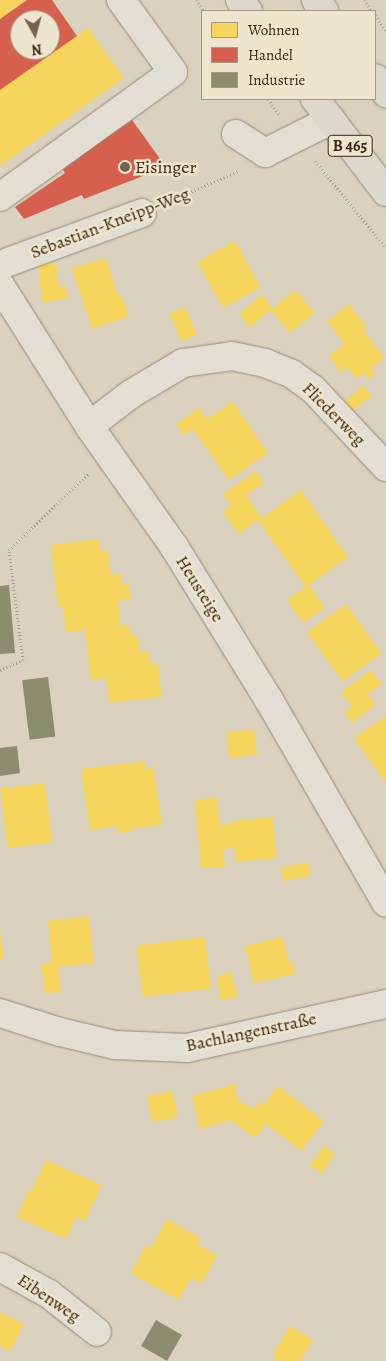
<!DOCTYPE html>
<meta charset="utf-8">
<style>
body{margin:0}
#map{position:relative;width:386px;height:1361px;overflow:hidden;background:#dad2be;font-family:Alegreya,serif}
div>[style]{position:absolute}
.homes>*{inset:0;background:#f6d55c;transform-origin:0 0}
.shops>*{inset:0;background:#d6604d}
.industry>*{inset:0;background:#8c8c6e;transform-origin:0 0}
.path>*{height:3px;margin-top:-1.5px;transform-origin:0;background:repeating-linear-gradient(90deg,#a49f95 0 1px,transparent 0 3.5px)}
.roads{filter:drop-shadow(0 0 1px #928b7d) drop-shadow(0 0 1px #928b7d)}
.minor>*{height:28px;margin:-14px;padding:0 14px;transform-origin:14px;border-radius:14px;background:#e2ded4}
.major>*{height:28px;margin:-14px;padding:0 14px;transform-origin:14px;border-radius:14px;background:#ddd8cd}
.dots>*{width:14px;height:14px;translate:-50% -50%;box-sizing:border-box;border:2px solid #eee5ce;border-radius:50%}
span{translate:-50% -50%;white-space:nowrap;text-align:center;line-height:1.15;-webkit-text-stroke:5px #eee5ce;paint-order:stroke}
.shield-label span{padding:1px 4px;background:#eee5ce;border:1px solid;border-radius:4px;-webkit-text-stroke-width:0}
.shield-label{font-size:16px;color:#3a2711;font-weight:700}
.poi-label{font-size:18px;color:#3a2711}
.left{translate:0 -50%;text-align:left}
.street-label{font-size:18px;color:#3a2711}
.legend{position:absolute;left:201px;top:10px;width:175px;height:90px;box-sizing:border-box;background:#eee5ce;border:1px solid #a69982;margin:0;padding:6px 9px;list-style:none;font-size:15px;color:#3a2711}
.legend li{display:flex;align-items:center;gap:10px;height:25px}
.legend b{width:25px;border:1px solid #a69982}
.north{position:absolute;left:10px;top:10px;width:50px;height:50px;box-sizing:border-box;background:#eee5ce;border:1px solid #a69982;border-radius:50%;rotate:173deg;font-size:14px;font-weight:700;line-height:20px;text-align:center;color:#3a2711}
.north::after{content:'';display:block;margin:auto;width:18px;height:22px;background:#72634e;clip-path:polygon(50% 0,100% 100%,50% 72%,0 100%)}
</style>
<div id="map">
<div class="homes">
<i style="clip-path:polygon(0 0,27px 0,0 19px)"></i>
<i style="clip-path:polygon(88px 28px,124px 78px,0 166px,0 90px)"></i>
<i style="left:235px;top:241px;width:53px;height:43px;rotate:61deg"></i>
<i style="clip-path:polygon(106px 258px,118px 296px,122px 295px,129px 316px,92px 329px,72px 268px)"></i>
<i style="clip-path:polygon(56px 262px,59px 287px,66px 286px,67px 299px,42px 302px,38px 264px)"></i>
<i style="clip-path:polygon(296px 290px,315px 313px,290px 333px,271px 310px,250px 327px,239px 314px,262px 295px,273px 308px)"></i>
<i style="clip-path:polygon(349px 304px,367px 327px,363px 330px,385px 358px,371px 369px,376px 374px,369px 379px,364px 373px,357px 379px,347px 368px,341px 372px,329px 356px,345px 344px,327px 321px)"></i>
<i style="left:185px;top:307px;width:30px;height:17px;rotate:66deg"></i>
<i style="clip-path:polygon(363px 385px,372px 396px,352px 411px,344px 402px)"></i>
<i style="clip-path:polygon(233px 402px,268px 453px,229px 480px,193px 429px,184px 435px,176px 424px,199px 408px,207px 419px)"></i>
<i style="clip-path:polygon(256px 471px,264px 483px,246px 495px,262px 518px,301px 490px,348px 557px,309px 585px,325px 608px,303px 623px,287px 600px,306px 587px,258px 520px,239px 534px,223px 512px,231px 506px,223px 494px)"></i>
<i style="clip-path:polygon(99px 539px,101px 551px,108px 550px,111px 575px,121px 574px,122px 583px,129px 583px,131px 599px,118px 601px,120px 626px,130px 625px,131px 636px,138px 635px,140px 653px,149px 651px,151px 664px,158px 663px,162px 697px,109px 703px,106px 678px,91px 680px,85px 630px,66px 632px,63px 606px,58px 607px,51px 545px)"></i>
<i style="left:346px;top:604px;width:61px;height:48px;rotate:54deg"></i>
<i style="clip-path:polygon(371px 670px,382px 684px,368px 694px,376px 705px,352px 723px,344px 712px,352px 706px,341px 692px)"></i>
<i style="clip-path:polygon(386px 716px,386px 783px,354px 738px)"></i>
<i style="left:254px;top:729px;width:26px;height:28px;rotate:83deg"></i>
<i style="clip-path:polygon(145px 761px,146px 769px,154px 768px,162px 825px,130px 829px,131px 832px,119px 833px,118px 826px,90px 830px,81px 769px)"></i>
<i style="left:45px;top:783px;width:60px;height:45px;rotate:83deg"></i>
<i style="clip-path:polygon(217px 798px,220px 825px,233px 823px,233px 821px,273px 817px,277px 858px,236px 862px,235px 848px,223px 849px,225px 867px,201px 868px,195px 799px)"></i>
<i style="left:308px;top:862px;width:14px;height:28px;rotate:78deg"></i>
<i style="clip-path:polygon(89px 916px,94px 963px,58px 967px,61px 992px,45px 993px,41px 964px,52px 962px,48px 921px)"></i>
<i style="clip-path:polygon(0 931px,4px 959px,0 959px)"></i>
<i style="left:205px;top:937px;width:52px;height:69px;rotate:83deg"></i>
<i style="clip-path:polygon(283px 937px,289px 963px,293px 962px,295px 974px,254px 983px,245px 946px)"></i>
<i style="clip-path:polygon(231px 972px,238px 997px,220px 1000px,217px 976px)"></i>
<i style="clip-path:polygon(235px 1084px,237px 1099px,254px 1109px,261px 1101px,264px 1104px,278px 1086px,324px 1121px,301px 1151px,266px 1124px,255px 1138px,231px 1120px,200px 1129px,192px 1096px)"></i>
<i style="left:173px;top:1091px;width:27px;height:26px;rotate:80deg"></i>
<i style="left:324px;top:1146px;width:14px;height:24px;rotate:36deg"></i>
<i style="clip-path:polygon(46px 1160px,102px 1185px,85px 1221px,76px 1217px,66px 1239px,17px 1217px,29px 1190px,32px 1191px)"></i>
<i style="clip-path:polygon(167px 1219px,200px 1238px,197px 1244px,217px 1255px,202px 1284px,191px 1278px,179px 1300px,131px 1273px,146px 1245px,151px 1248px)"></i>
<i style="clip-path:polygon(0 1312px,24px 1324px,11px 1351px,0 1346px)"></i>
<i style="clip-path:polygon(290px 1326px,313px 1340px,300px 1361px,279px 1361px,272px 1356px)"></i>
</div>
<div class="shops">
<i style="clip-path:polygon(evenodd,27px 0,52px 0,77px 36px,0 90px,0 19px,27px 0,20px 20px,50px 20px,50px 50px,20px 50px,20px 20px)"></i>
<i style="clip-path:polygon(132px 120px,166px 167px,84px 199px,82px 195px,24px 219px,15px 207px,65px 173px,62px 168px)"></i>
</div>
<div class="industry">
<i style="clip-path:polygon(9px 585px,15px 653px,0 654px,0 586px)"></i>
<i style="left:48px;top:677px;width:60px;height:26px;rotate:83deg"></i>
<i style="clip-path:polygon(17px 746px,20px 773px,0 776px,0 748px)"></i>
<i style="left:156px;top:1320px;width:30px;height:30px;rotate:30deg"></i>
</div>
<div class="path">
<i style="left:196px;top:0;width:14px;rotate:54deg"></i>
<i style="left:364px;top:0;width:14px;rotate:54deg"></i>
<i style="left:375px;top:15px;width:19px;rotate:55deg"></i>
<i style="left:268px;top:99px;width:19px;rotate:54deg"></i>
<i style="left:315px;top:161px;width:112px;rotate:50.8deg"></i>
<i style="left:169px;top:201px;width:76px;rotate:-23.2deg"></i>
<i style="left:0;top:670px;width:25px;rotate:-23deg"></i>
<i style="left:23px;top:660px;width:111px;rotate:-97.3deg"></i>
<i style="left:9px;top:550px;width:110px;rotate:-43.9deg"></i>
</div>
<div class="roads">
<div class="minor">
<i style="left:236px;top:134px;width:35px;rotate:33deg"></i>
<i style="left:265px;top:153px;width:74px;rotate:-26.6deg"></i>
<i style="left:0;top:197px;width:213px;rotate:-35.8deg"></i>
<i style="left:173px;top:72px;width:89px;rotate:-125.8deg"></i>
<i style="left:0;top:265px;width:151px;rotate:-20.1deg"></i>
<i style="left:0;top:285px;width:167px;rotate:57.7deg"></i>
<i style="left:89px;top:426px;width:149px;rotate:54.8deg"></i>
<i style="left:175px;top:548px;width:179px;rotate:58.3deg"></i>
<i style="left:269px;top:700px;width:234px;rotate:60deg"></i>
<i style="left:89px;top:426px;width:53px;rotate:-37.3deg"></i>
<i style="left:131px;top:394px;width:61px;rotate:-30.8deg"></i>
<i style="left:183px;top:363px;width:49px;rotate:-8.1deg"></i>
<i style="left:232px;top:356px;width:34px;rotate:12deg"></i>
<i style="left:265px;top:363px;width:29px;rotate:22deg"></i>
<i style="left:292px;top:374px;width:26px;rotate:36deg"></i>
<i style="left:313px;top:389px;width:107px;rotate:46.9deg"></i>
<i style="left:0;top:1013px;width:63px;rotate:17.6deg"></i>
<i style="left:60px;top:1032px;width:57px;rotate:13.3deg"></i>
<i style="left:115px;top:1045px;width:72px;rotate:2.4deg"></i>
<i style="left:187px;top:1048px;width:204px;rotate:-12.5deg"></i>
<i style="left:0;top:1267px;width:56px;rotate:28.9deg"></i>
<i style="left:49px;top:1294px;width:61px;rotate:38.4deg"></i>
</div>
<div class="major">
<i style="left:240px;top:0;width:14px;rotate:54deg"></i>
<i style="left:316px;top:0;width:14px;rotate:54deg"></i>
<i style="left:375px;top:78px;width:19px;rotate:54deg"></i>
<i style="left:315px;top:99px;width:117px;rotate:52.6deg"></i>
</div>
</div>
<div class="dots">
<i style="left:125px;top:167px;background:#72634e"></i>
</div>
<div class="shield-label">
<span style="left:350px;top:146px">B 465</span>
</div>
<div class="poi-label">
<span class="left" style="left:135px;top:167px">Eisinger</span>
</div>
<div class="street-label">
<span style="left:110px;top:223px;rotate:-21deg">Sebastian-Kneipp-Weg</span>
<span style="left:334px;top:414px;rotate:45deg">Fliederweg</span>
<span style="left:200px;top:589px;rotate:58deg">Heusteige</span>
<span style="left:251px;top:1032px;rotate:-12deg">Bachlangenstraße</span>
<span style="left:49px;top:1298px;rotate:34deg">Eibenweg</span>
</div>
<ul class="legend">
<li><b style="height:14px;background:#f6d55c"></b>Wohnen</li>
<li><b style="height:14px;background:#d6604d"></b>Handel</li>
<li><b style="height:14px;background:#8c8c6e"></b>Industrie</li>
</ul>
<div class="north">N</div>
</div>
